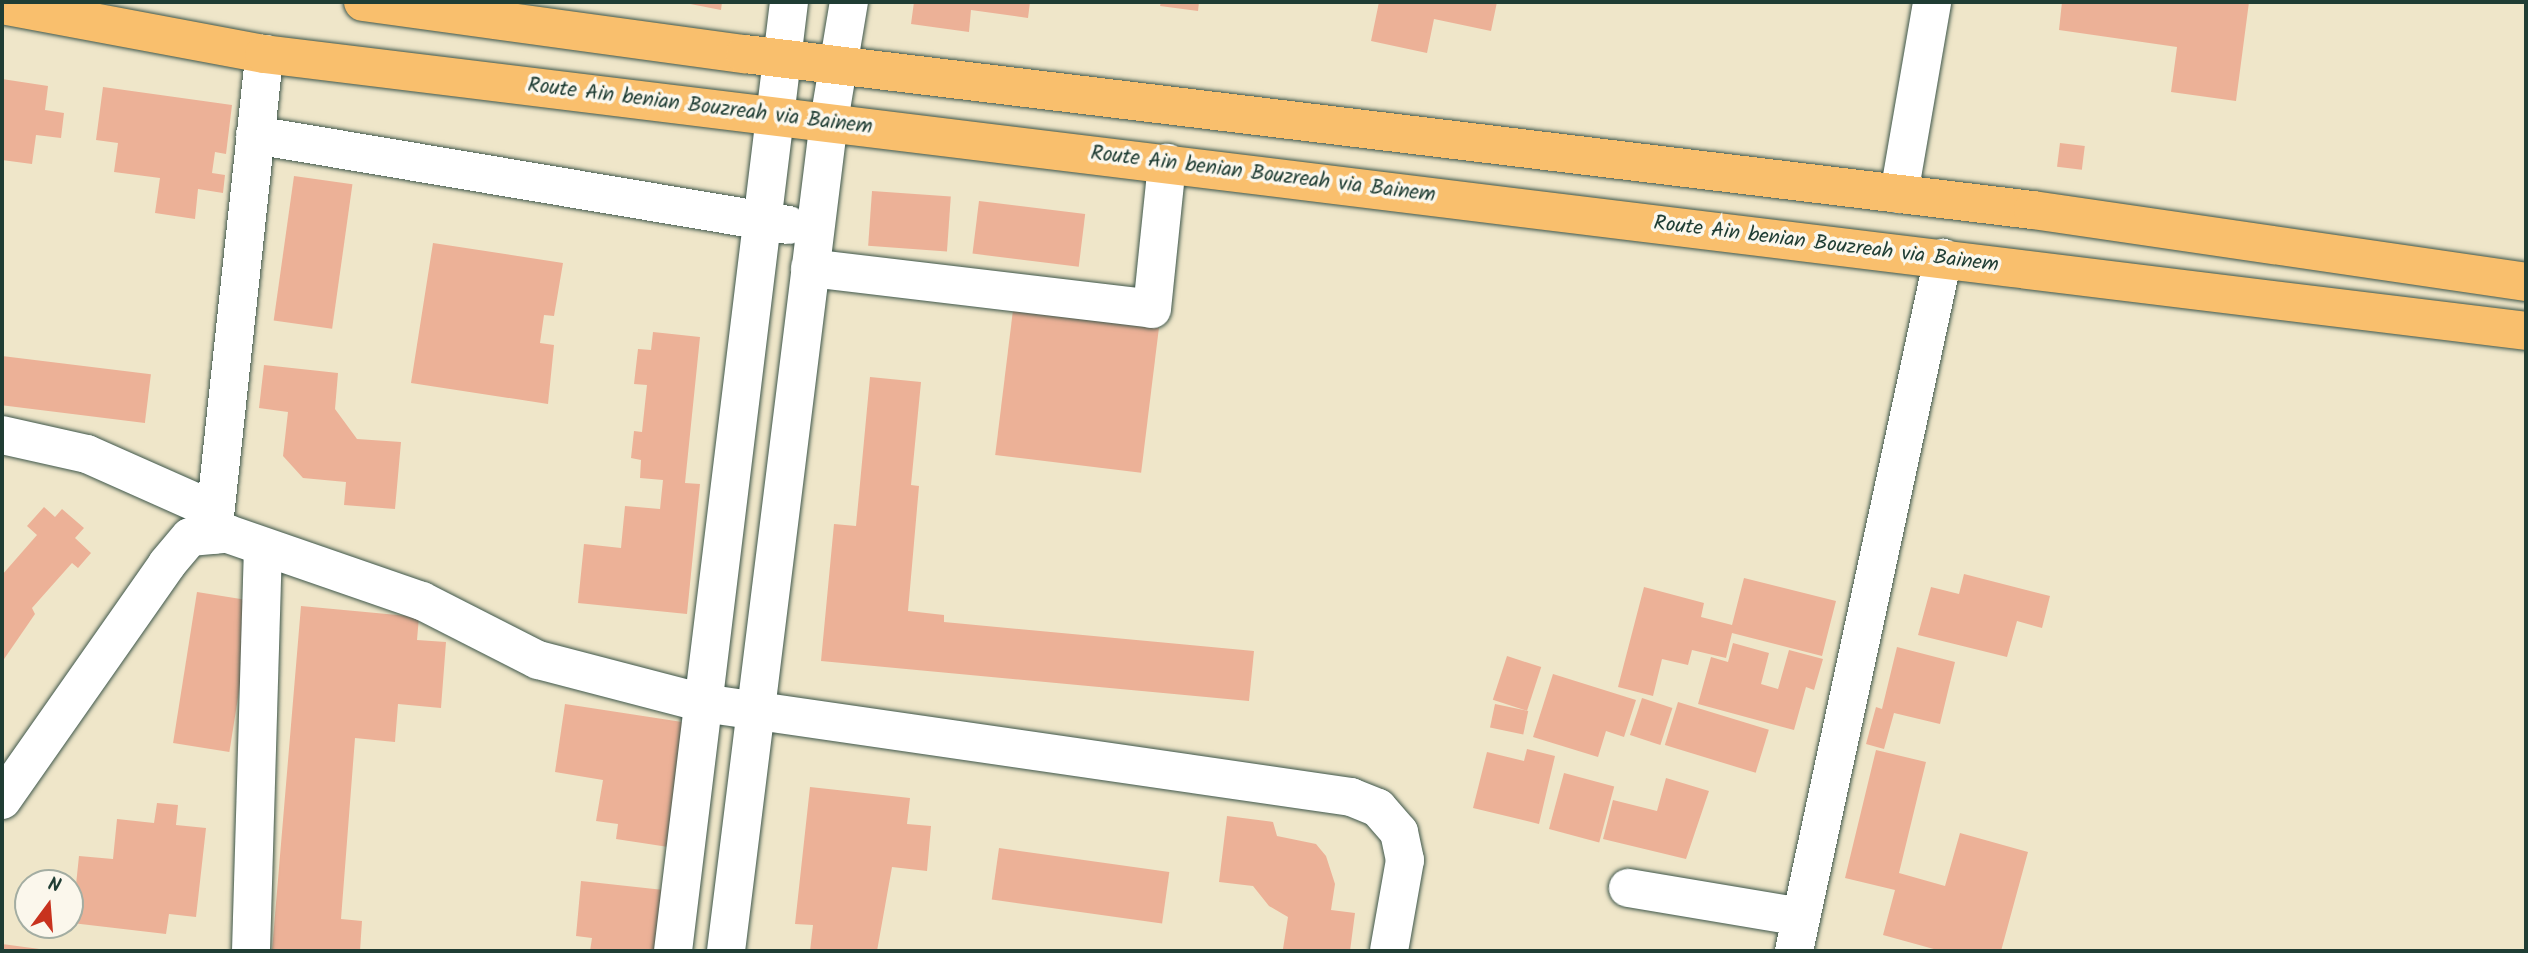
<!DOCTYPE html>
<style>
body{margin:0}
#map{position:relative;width:2528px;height:953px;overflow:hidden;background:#efe6c9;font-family:Kalam,sans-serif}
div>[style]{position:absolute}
.building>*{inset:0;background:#ecb197;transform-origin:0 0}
.roads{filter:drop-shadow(0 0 2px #3e564a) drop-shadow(0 0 2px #3e564a)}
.minor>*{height:38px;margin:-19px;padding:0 19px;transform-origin:19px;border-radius:19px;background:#fff}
.major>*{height:38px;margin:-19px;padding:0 19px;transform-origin:19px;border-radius:19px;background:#f9bf6d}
span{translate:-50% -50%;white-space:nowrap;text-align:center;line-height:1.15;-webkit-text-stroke:7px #fbf7ec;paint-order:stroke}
.street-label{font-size:21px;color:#1f3d34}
.frame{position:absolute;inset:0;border:4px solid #1f3d34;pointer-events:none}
.north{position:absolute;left:14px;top:869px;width:70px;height:70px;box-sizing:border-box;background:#fbf7ec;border:2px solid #a3ada2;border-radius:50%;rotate:16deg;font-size:19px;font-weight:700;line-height:28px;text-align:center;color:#1f3d34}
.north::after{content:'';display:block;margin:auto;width:24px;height:32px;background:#c8321e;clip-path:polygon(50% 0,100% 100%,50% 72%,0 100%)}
</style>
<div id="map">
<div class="building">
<i style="clip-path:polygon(680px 2px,722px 2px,721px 10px)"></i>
<i style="clip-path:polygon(914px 2px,1030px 2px,1028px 18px,971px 10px,969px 32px,911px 24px)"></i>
<i style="clip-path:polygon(1161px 2px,1199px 2px,1198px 11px,1160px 6px)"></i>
<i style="clip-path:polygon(1379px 2px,1497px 2px,1491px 31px,1434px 19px,1427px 53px,1371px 41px)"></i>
<i style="clip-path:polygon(2062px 2px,2249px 2px,2236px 101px,2171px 92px,2177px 47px,2059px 30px)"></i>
<i style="clip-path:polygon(2px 79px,48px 86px,45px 110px,64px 113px,61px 138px,36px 135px,32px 164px,2px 160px)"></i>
<i style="clip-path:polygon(103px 87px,232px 105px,226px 154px,215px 152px,212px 173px,225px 175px,223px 193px,198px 189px,195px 219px,155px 213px,160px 178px,114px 172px,118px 143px,96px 140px)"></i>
<i style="left:2060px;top:143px;width:25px;height:24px;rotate:7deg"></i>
<i style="left:294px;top:176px;width:59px;height:146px;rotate:8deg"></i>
<i style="left:872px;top:191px;width:79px;height:55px;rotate:4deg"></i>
<i style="left:979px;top:201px;width:107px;height:53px;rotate:7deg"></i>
<i style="clip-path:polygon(433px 243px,563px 263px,554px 316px,544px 315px,540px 343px,554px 345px,548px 404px,411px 383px)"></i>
<i style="left:1013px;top:310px;width:147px;height:146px;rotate:7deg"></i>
<i style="clip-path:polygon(653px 332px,700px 337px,685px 483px,700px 484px,687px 614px,578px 603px,584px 544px,621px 548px,625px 506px,660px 509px,663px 480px,640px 478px,641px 460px,631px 458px,634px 431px,642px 432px,647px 385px,634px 384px,638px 349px,651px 350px)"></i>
<i style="left:2px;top:356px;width:150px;height:49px;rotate:7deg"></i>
<i style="clip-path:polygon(264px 365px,338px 373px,335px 409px,357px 439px,401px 442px,395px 509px,344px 505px,346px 482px,303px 478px,283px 456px,288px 412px,259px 408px)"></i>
<i style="clip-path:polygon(870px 377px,921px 382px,911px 485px,919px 486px,908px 611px,944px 615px,944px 622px,1254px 651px,1249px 701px,821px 661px,834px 524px,856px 526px)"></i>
<i style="clip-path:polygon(44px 507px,55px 517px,62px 509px,84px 528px,75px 538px,91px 553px,78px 568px,72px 563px,32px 608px,35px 614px,2px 662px,2px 575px,37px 535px,27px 526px)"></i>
<i style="clip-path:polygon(1964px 574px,2050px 596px,2042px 628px,2017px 621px,2007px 657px,1918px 635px,1931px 587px,1959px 594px)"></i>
<i style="clip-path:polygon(1744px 578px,1836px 601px,1822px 656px,1732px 633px,1726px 658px,1692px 650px,1688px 665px,1662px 659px,1653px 696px,1618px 687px,1644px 587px,1704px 603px,1701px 617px,1732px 625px)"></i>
<i style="left:197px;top:592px;width:57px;height:153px;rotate:9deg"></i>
<i style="clip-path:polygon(301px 606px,419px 617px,417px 640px,446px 642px,441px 708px,398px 704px,395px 742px,355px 738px,341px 919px,362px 921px,360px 951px,272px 951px)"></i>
<i style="clip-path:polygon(1733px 643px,1769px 653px,1761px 684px,1778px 689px,1789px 650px,1823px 659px,1814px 690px,1806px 687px,1794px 730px,1698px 704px,1711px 657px,1728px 662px)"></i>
<i style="clip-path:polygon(1897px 647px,1955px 662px,1940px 724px,1894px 713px,1884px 749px,1866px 744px,1876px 707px,1882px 709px)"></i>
<i style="left:1507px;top:656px;width:36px;height:46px;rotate:18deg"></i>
<i style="clip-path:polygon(1553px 674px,1636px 700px,1624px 737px,1606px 731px,1598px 757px,1533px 737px)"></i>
<i style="left:1642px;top:698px;width:32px;height:39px;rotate:18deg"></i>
<i style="left:1678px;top:702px;width:95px;height:45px;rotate:17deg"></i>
<i style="clip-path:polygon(565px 704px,695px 724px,701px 852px,616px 839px,618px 824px,596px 821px,603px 780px,555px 772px)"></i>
<i style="left:1495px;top:704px;width:34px;height:24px;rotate:12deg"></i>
<i style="clip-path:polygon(1527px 749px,1555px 756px,1539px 824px,1473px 808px,1487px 752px,1524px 761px)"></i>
<i style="clip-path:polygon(1876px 750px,1926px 762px,1899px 873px,1945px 886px,1960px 833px,2028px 852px,2001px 951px,1941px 951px,1883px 935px,1895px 890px,1845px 878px)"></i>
<i style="left:1564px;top:773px;width:52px;height:58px;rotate:15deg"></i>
<i style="clip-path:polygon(1666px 778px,1709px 791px,1686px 859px,1603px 839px,1613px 800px,1657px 811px)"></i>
<i style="clip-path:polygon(810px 787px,910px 798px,907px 824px,931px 826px,927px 871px,892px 867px,877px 951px,810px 951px,813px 925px,795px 924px)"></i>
<i style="clip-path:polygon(157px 803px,178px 805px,176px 825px,206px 828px,196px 917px,169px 914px,166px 934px,72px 923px,79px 856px,113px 859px,117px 819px,154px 823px)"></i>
<i style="clip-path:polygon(1227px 816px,1273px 822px,1277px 836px,1316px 844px,1326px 856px,1335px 884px,1331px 910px,1355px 913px,1350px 951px,1283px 949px,1288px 917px,1269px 906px,1253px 886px,1219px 882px)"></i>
<i style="left:999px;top:848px;width:172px;height:52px;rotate:8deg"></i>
<i style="clip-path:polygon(581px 881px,682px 892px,676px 951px,590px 951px,592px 938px,576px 936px)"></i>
<i style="clip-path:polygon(2px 944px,47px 950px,47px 951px,2px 951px)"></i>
</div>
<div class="roads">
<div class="minor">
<i style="left:255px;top:135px;width:541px;rotate:9.58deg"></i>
<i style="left:1899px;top:194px;width:195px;rotate:-80.2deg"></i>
<i style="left:810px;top:268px;width:344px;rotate:6.8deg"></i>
<i style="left:1152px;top:309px;width:147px;rotate:-84.1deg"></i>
<i style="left:2px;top:435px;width:87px;rotate:12.6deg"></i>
<i style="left:87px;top:454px;width:140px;rotate:24deg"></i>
<i style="left:213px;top:535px;width:484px;rotate:-83.9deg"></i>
<i style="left:2px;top:800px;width:288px;rotate:-55deg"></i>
<i style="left:167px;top:564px;width:35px;rotate:-50deg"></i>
<i style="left:190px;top:537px;width:38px;rotate:-5deg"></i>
<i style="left:228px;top:534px;width:205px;rotate:19.1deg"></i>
<i style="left:422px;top:601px;width:130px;rotate:27deg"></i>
<i style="left:538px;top:660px;width:171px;rotate:14.6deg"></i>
<i style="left:703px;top:703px;width:655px;rotate:8.25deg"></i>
<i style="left:1351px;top:797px;width:29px;rotate:22deg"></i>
<i style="left:1378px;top:808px;width:32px;rotate:49deg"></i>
<i style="left:1399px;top:832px;width:29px;rotate:78deg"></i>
<i style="left:1405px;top:860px;width:92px;rotate:100deg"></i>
<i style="left:1628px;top:888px;width:175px;rotate:9.5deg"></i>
<i style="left:251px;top:951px;width:402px;rotate:-88.3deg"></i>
<i style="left:673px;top:951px;width:956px;rotate:-83.03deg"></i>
<i style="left:726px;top:951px;width:836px;rotate:-82.93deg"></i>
<i style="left:829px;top:121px;width:121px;rotate:-80.5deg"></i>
<i style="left:1794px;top:951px;width:709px;rotate:-77.87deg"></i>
</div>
<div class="major">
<i style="left:363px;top:2px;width:386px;rotate:7.8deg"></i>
<i style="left:745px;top:54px;width:1297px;rotate:6.91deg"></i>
<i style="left:2033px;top:210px;width:498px;rotate:8.3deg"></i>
<i style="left:2px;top:5px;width:267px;rotate:10.6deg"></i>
<i style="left:264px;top:54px;width:2279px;rotate:6.98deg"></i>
</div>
</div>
<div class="street-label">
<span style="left:700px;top:107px;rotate:7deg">Route Ain benian Bouzreah via Bainem</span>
<span style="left:1263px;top:175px;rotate:7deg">Route Ain benian Bouzreah via Bainem</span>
<span style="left:1826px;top:245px;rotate:7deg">Route Ain benian Bouzreah via Bainem</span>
</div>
<div class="frame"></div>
<div class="north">N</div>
</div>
